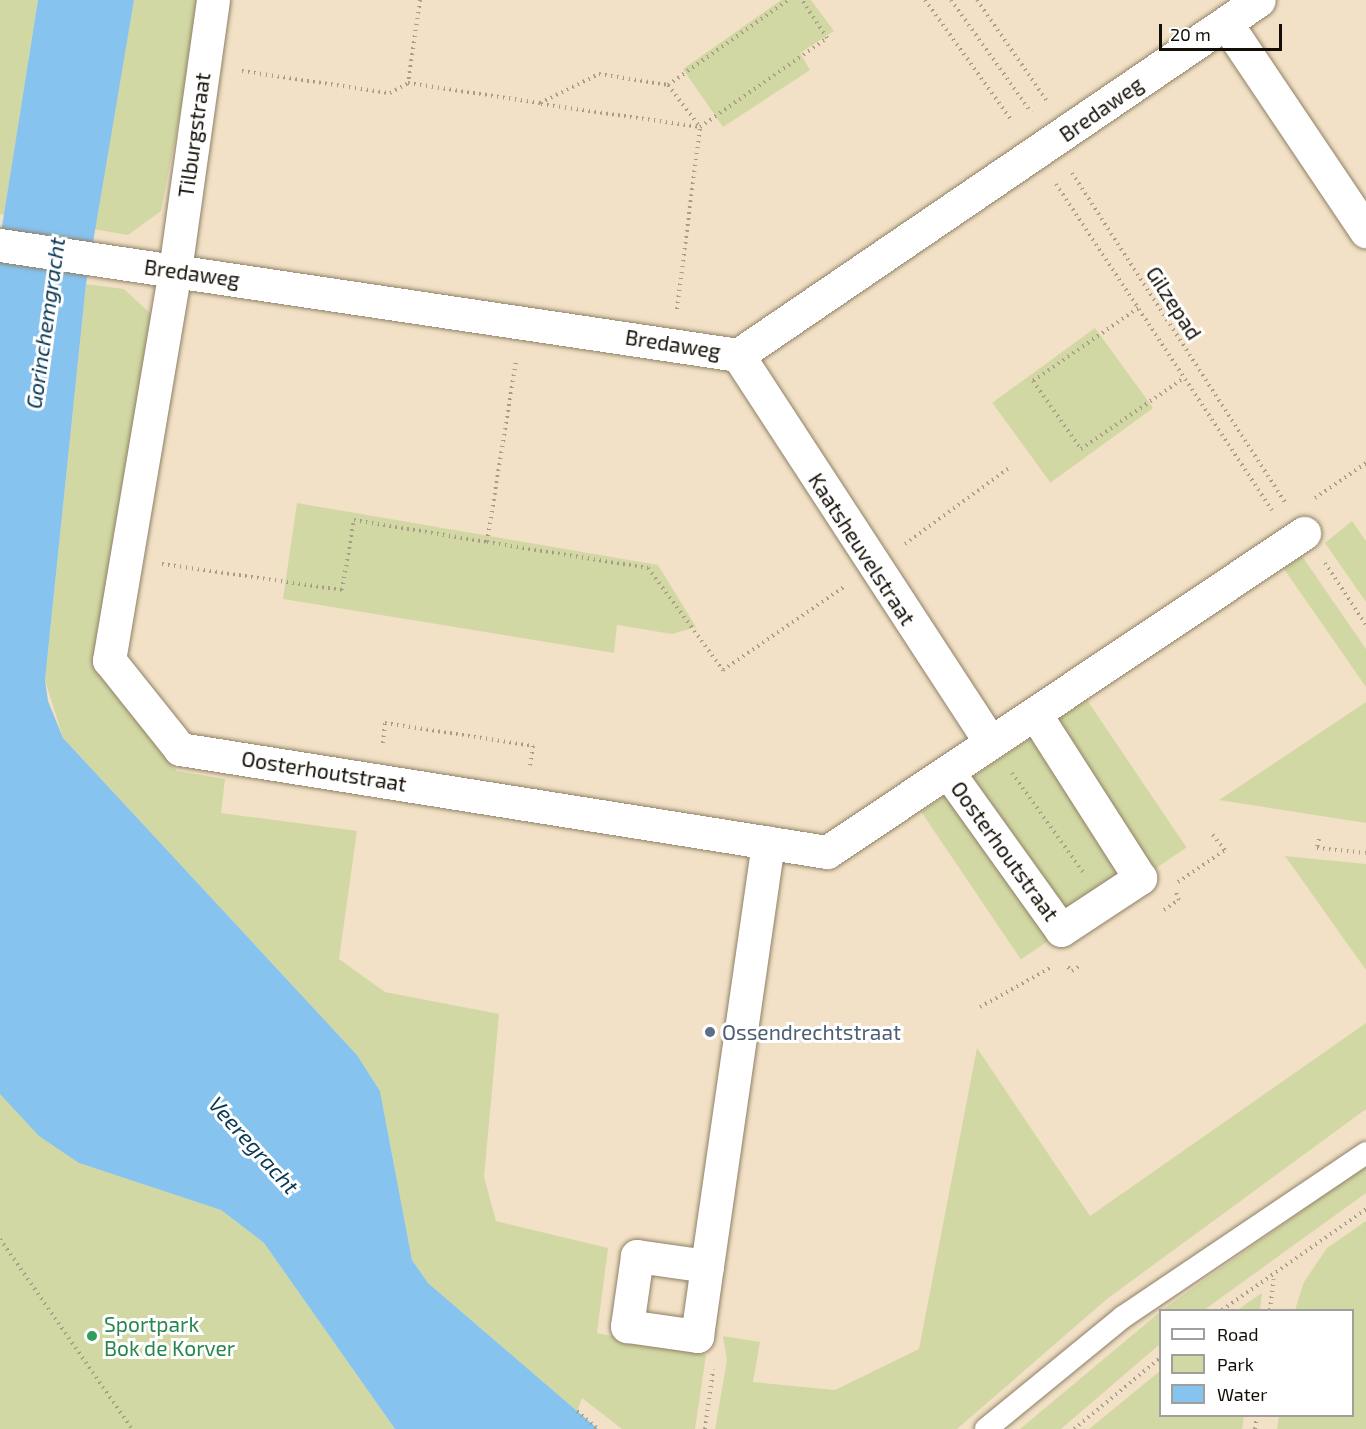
<!DOCTYPE html>
<style>
body{margin:0}
#map{position:relative;width:1366px;height:1429px;overflow:hidden;background:#f2e1c6;font-family:"Exo 2",sans-serif}
div>[style]{position:absolute}
.green>*{inset:0;background:#d2d8a4;transform-origin:0 0}
.water>*{inset:0;background:#87c3ef}
.path>*{height:4px;margin-top:-2px;transform-origin:0;background:repeating-linear-gradient(90deg,#a99c87 0 1.5px,transparent 0 6px)}
.roads{filter:drop-shadow(0 0 2px #8f8067) drop-shadow(0 0 2px #8f8067)}
.lane>*{height:22px;margin:-11px;padding:0 11px;transform-origin:11px;border-radius:11px;background:#fff}
.street>*{height:33px;margin:-16.5px;padding:0 16.5px;transform-origin:16.5px;border-radius:16.5px;background:#fff}
.dots>*{width:16px;height:16px;translate:-50% -50%;box-sizing:border-box;border:3px solid #fff;border-radius:50%}
span{translate:-50% -50%;white-space:nowrap;text-align:center;line-height:1.15;-webkit-text-stroke:6px #fff;paint-order:stroke}
.street-label{font-size:21px;color:#140f06}
.service-label{font-size:21px;color:#4e5e75}
.left{translate:0 -50%;text-align:left}
.leisure-label{font-size:21px;color:#27864d}
.water-label{font-size:22px;color:#073855;font-style:italic}
.legend{position:absolute;left:1159px;top:1309px;width:195px;height:108px;box-sizing:border-box;background:#fff;border:2px solid #a19f9b;margin:0;padding:8px 10px;list-style:none;font-size:18px;color:#140f06}
.legend li{display:flex;align-items:center;gap:12px;height:30px}
.legend b{width:30px;border:2px solid #a19f9b}
.scale{position:absolute;left:1159px;top:24px;width:123px;height:27px;box-sizing:border-box;border:3px solid #140f06;border-top:0;padding-left:8px;font-size:18px;line-height:21px;white-space:nowrap;color:#140f06;-webkit-text-stroke:4px #fff;paint-order:stroke}
</style>
<div id="map">
<div class="green">
<i style="clip-path:polygon(0 0,38px 0,4px 215px,0 214px)"></i>
<i style="clip-path:polygon(134px 0,202px 0,161px 211px,128px 235px,93px 229px)"></i>
<i style="clip-path:polygon(781px 0,811px 0,834px 31px,800px 53px,810px 70px,723px 127px,683px 69px)"></i>
<i style="clip-path:polygon(86px 284px,124px 289px,152px 315px,100px 675px,177px 771px,225px 779px,221px 813px,357px 831px,339px 959px,385px 992px,499px 1014px,484px 1177px,496px 1221px,608px 1248px,597px 1333px,706px 1355px,695px 1429px,622px 1429px,582px 1398px,577px 1411px,428px 1283px,412px 1260px,380px 1091px,357px 1055px,63px 738px,45px 680px)"></i>
<i style="left:1095px;top:328px;width:99px;height:127px;rotate:54deg"></i>
<i style="clip-path:polygon(297px 503px,658px 565px,696px 627px,672px 634px,617px 625px,614px 653px,283px 599px)"></i>
<i style="clip-path:polygon(1352px 521px,1366px 541px,1366px 602px,1325px 543px)"></i>
<i style="clip-path:polygon(1302px 556px,1366px 649px,1366px 687px,1284px 569px)"></i>
<i style="left:1087px;top:700px;width:178px;height:200px;rotate:56deg"></i>
<i style="clip-path:polygon(1366px 702px,1366px 823px,1219px 800px)"></i>
<i style="clip-path:polygon(1285px 856px,1366px 864px,1366px 970px)"></i>
<i style="clip-path:polygon(1366px 1023px,1366px 1109px,1107px 1299px,957px 1429px,715px 1429px,727px 1360px,723px 1336px,760px 1342px,753px 1382px,835px 1390px,919px 1349px,977px 1048px,1090px 1216px)"></i>
<i style="clip-path:polygon(0 1094px,79px 1163px,221px 1210px,264px 1243px,395px 1429px,0 1429px)"></i>
<i style="clip-path:polygon(1366px 1166px,1366px 1193px,1204px 1310px,1162px 1310px)"></i>
<i style="clip-path:polygon(1366px 1221px,1366px 1429px,1277px 1429px,1279px 1416px,1352px 1416px,1352px 1310px,1295px 1310px,1304px 1282px,1327px 1248px)"></i>
<i style="clip-path:polygon(1262px 1293px,1260px 1310px,1238px 1310px,1247px 1303px)"></i>
<i style="clip-path:polygon(1160px 1312px,1160px 1344px,1061px 1429px,1020px 1429px)"></i>
<i style="clip-path:polygon(1160px 1371px,1160px 1416px,1244px 1416px,1242px 1429px,1089px 1429px)"></i>
</div>
<div class="water">
<i style="clip-path:polygon(38px 0,134px 0,86px 284px,45px 680px,48px 701px,63px 738px,357px 1055px,380px 1091px,412px 1260px,428px 1283px,598px 1429px,395px 1429px,264px 1243px,221px 1210px,79px 1163px,39px 1136px,0 1094px,0 239px)"></i>
</div>
<div class="path">
<i style="left:420px;top:0;width:84px;rotate:98.2deg"></i>
<i style="left:408px;top:83px;width:134px;rotate:8.6deg"></i>
<i style="left:540px;top:103px;width:66px;rotate:-26.2deg"></i>
<i style="left:599px;top:74px;width:70px;rotate:9.1deg"></i>
<i style="left:668px;top:85px;width:147px;rotate:-35.3deg"></i>
<i style="left:925px;top:0;width:149px;rotate:54.3deg"></i>
<i style="left:951px;top:0;width:138px;rotate:54.5deg"></i>
<i style="left:977px;top:0;width:123px;rotate:55.3deg"></i>
<i style="left:242px;top:71px;width:150px;rotate:8.5deg"></i>
<i style="left:390px;top:93px;width:21px;rotate:-29deg"></i>
<i style="left:668px;top:85px;width:53px;rotate:52.7deg"></i>
<i style="left:541px;top:104px;width:161px;rotate:8.2deg"></i>
<i style="left:1072px;top:173px;width:392px;rotate:57.1deg"></i>
<i style="left:1056px;top:184px;width:391px;rotate:56.5deg"></i>
<i style="left:1138px;top:308px;width:128px;rotate:145.2deg"></i>
<i style="left:1033px;top:381px;width:83px;rotate:54.8deg"></i>
<i style="left:1081px;top:449px;width:125px;rotate:-34.6deg"></i>
<i style="left:677px;top:309px;width:183px;rotate:-82.8deg"></i>
<i style="left:700px;top:127px;width:155px;rotate:-35deg"></i>
<i style="left:827px;top:38px;width:45px;rotate:-123.3deg"></i>
<i style="left:1315px;top:498px;width:62px;rotate:-34.5deg"></i>
<i style="left:487px;top:542px;width:163px;rotate:9.2deg"></i>
<i style="left:648px;top:568px;width:127px;rotate:53.7deg"></i>
<i style="left:723px;top:670px;width:148px;rotate:-34.5deg"></i>
<i style="left:905px;top:544px;width:129px;rotate:-36.2deg"></i>
<i style="left:1325px;top:563px;width:74px;rotate:56.5deg"></i>
<i style="left:162px;top:564px;width:182px;rotate:8.2deg"></i>
<i style="left:342px;top:590px;width:71px;rotate:-80.3deg"></i>
<i style="left:354px;top:520px;width:135px;rotate:9.4deg"></i>
<i style="left:487px;top:542px;width:183px;rotate:-80.9deg"></i>
<i style="left:383px;top:743px;width:20px;rotate:-84deg"></i>
<i style="left:385px;top:723px;width:150px;rotate:8.8deg"></i>
<i style="left:533px;top:746px;width:20px;rotate:99deg"></i>
<i style="left:1012px;top:773px;width:122px;rotate:54.4deg"></i>
<i style="left:1319px;top:839px;width:9px;rotate:103deg"></i>
<i style="left:1317px;top:848px;width:49px;rotate:5.8deg"></i>
<i style="left:1178px;top:882px;width:57px;rotate:-34.2deg"></i>
<i style="left:1225px;top:850px;width:21px;rotate:-129deg"></i>
<i style="left:1164px;top:910px;width:18px;rotate:-34deg"></i>
<i style="left:1179px;top:900px;width:11px;rotate:-112deg"></i>
<i style="left:1068px;top:967px;width:6px;rotate:45deg"></i>
<i style="left:1072px;top:971px;width:11px;rotate:-34deg"></i>
<i style="left:980px;top:1007px;width:82px;rotate:-29.1deg"></i>
<i style="left:0;top:1239px;width:231px;rotate:55.2deg"></i>
<i style="left:1222px;top:1310px;width:176px;rotate:-35deg"></i>
<i style="left:1270px;top:1310px;width:31px;rotate:-83deg"></i>
<i style="left:577px;top:1411px;width:28px;rotate:41deg"></i>
<i style="left:705px;top:1429px;width:60px;rotate:-82.3deg"></i>
<i style="left:1074px;top:1429px;width:112px;rotate:-39.5deg"></i>
<i style="left:1255px;top:1429px;width:13px;rotate:-81deg"></i>
</div>
<div class="roads">
<div class="lane">
<i style="left:986px;top:1429px;width:177px;rotate:-39.3deg"></i>
<i style="left:1123px;top:1317px;width:293px;rotate:-34deg"></i>
</div>
<div class="street">
<i style="left:213px;top:0;width:273px;rotate:98deg"></i>
<i style="left:175px;top:270px;width:396px;rotate:99.6deg"></i>
<i style="left:109px;top:660px;width:114px;rotate:51.4deg"></i>
<i style="left:180px;top:749px;width:655px;rotate:9.05deg"></i>
<i style="left:827px;top:852px;width:574px;rotate:-33.77deg"></i>
<i style="left:1226px;top:23px;width:251px;rotate:56.1deg"></i>
<i style="left:0;top:245px;width:746px;rotate:8.48deg"></i>
<i style="left:738px;top:355px;width:630px;rotate:-34.27deg"></i>
<i style="left:738px;top:355px;width:460px;rotate:56.9deg"></i>
<i style="left:948px;top:772px;width:194px;rotate:54.4deg"></i>
<i style="left:1061px;top:930px;width:95px;rotate:-33.4deg"></i>
<i style="left:1140px;top:878px;width:195px;rotate:-122.6deg"></i>
<i style="left:707px;top:1266px;width:71px;rotate:-171.9deg"></i>
<i style="left:637px;top:1256px;width:71px;rotate:98.1deg"></i>
<i style="left:627px;top:1326px;width:71px;rotate:8.1deg"></i>
<i style="left:697px;top:1336px;width:71px;rotate:-81.9deg"></i>
<i style="left:707px;top:1266px;width:428px;rotate:-81.8deg"></i>
</div>
</div>
<div class="dots">
<i style="left:710px;top:1032px;background:#5c6f8a"></i>
<i style="left:92px;top:1336px;background:#2e9e5b"></i>
</div>
<div class="street-label">
<span style="left:1101px;top:109px;rotate:-35deg">Bredaweg</span>
<span style="left:194px;top:135px;rotate:-82deg">Tilburgstraat</span>
<span style="left:192px;top:273px;rotate:8deg">Bredaweg</span>
<span style="left:1174px;top:303px;rotate:57deg">Gilzepad</span>
<span style="left:673px;top:344px;rotate:9deg">Bredaweg</span>
<span style="left:862px;top:549px;rotate:57deg">Kaatsheuvelstraat</span>
<span style="left:324px;top:771px;rotate:9deg">Oosterhoutstraat</span>
<span style="left:1005px;top:851px;rotate:54deg">Oosterhoutstraat</span>
</div>
<div class="service-label">
<span class="left" style="left:722px;top:1032px">Ossendrechtstraat</span>
</div>
<div class="leisure-label">
<span class="left" style="left:104px;top:1336px">Sportpark<br>Bok de Korver</span>
</div>
<div class="water-label">
<span style="left:45px;top:323px;rotate:-82deg">Gorinchemgracht</span>
<span style="left:254px;top:1145px;rotate:48deg">Veeregracht</span>
</div>
<ul class="legend">
<li><b style="height:8px;background:#fff"></b>Road</li>
<li><b style="height:16px;background:#d2d8a4"></b>Park</li>
<li><b style="height:16px;background:#87c3ef"></b>Water</li>
</ul>
<div class="scale">20 m</div>
</div>
